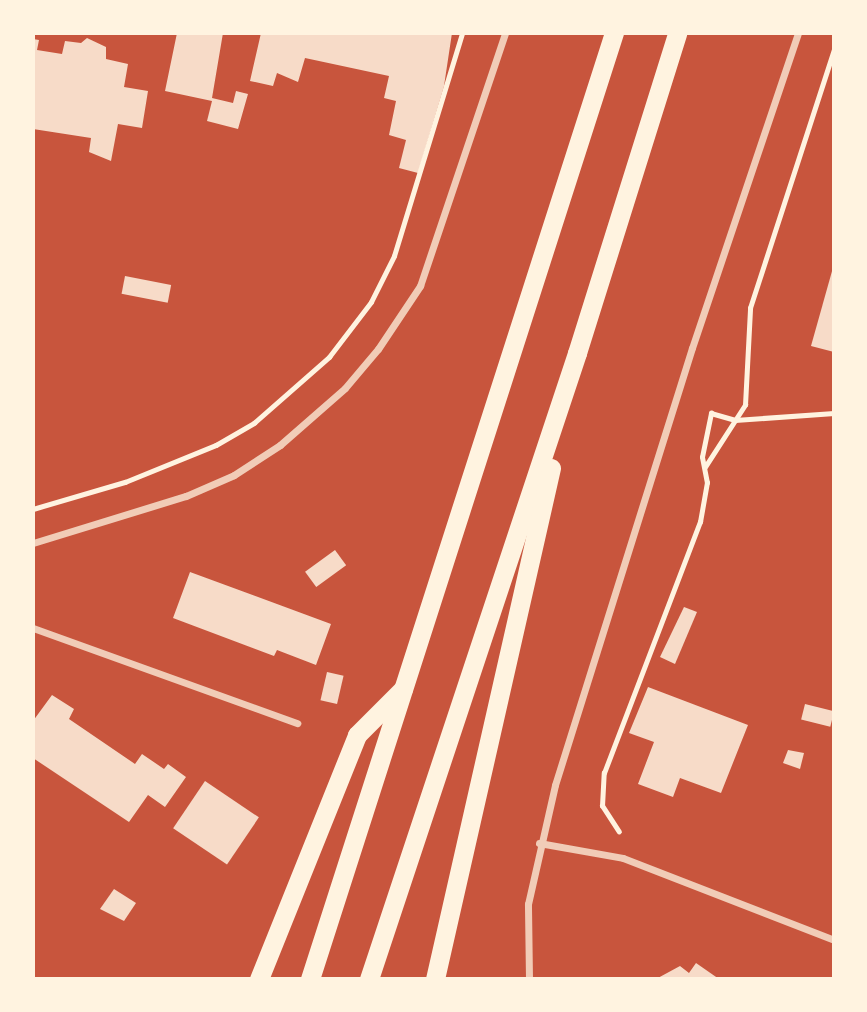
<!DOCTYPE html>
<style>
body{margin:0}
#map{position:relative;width:867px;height:1012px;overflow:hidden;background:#c8553d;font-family:Rubik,sans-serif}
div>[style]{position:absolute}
.building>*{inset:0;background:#f7dbc8;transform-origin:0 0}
.path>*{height:4.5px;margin:-2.25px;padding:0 2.25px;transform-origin:2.25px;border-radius:2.25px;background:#fff3e0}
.minor>*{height:7px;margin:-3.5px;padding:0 3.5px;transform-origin:3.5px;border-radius:3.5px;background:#f1ccb7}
.trunk>*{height:19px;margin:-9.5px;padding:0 9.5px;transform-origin:9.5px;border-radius:9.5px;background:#fff3e0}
span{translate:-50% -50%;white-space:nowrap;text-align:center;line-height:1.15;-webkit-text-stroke:7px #fff3e0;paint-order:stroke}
.frame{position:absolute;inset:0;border:35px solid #fff3e0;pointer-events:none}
</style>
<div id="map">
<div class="building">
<i style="clip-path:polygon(177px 33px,223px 33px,212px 98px,233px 103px,236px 91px,248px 94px,238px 129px,207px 121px,212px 101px,165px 91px)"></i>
<i style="clip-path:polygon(261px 33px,452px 33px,444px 86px,418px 173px,399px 168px,406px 140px,389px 135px,396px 101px,384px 98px,389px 76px,305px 58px,298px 82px,277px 73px,273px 86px,250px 81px)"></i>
<i style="clip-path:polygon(87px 38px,106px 47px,106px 59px,128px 64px,124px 87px,148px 91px,142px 128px,118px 124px,111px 161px,89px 152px,91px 138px,33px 129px,33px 39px,39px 40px,37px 50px,62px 54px,65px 41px,81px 43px)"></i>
<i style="clip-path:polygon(834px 264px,834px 352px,811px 346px)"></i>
<i style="left:125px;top:276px;width:47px;height:18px;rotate:11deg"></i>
<i style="left:335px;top:550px;width:19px;height:37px;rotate:54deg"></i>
<i style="clip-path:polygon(190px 572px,331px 624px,316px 665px,277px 650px,274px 656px,173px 618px)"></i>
<i style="clip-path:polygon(684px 607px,697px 612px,675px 664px,660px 657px)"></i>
<i style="left:327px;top:672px;width:17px;height:29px;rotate:13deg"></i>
<i style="clip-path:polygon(648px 687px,748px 725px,721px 793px,680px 778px,673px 797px,638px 784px,654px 742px,629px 733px)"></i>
<i style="clip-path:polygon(52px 695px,74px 709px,69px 719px,135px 764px,142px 754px,164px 769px,168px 764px,186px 777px,165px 807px,148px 795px,129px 822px,33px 758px,33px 721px)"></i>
<i style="left:805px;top:704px;width:30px;height:16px;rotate:14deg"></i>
<i style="clip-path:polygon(788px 750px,804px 753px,800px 769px,783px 763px)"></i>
<i style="left:205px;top:781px;width:65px;height:57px;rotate:34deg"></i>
<i style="clip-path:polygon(114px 889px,136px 903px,124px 921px,100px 909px)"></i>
<i style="clip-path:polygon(696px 963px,719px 979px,656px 979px,680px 966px,689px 973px)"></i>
</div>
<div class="path">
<i style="left:705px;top:467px;width:74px;rotate:-57.2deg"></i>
<i style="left:745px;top:405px;width:97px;rotate:-87deg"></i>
<i style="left:750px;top:308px;width:271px;rotate:-72deg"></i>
<i style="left:33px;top:509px;width:96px;rotate:-16.4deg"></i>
<i style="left:125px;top:482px;width:98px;rotate:-22.1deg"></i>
<i style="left:216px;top:445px;width:44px;rotate:-30.1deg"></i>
<i style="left:254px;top:423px;width:100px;rotate:-41.3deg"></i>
<i style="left:329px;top:357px;width:69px;rotate:-52.6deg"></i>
<i style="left:371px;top:302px;width:51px;rotate:-63.4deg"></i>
<i style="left:394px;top:256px;width:233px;rotate:-73deg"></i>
<i style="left:619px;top:832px;width:31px;rotate:-123deg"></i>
<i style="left:602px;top:806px;width:33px;rotate:-87deg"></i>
<i style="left:604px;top:773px;width:269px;rotate:-69.1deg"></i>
<i style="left:700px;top:522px;width:40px;rotate:-80deg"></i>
<i style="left:707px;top:483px;width:26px;rotate:-101deg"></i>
<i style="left:702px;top:457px;width:45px;rotate:-78.4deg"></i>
<i style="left:711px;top:413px;width:25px;rotate:16deg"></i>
<i style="left:735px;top:420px;width:99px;rotate:-4deg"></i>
</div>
<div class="minor">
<i style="left:33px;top:543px;width:160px;rotate:-17.1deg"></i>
<i style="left:186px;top:496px;width:52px;rotate:-23.6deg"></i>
<i style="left:234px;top:475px;width:55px;rotate:-33.1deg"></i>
<i style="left:280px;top:445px;width:86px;rotate:-41.2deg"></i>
<i style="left:345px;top:388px;width:51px;rotate:-49.8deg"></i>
<i style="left:378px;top:349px;width:76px;rotate:-56.3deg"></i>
<i style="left:420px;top:286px;width:267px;rotate:-71.4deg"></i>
<i style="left:33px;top:628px;width:281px;rotate:19.8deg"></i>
<i style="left:539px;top:843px;width:85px;rotate:10.1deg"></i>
<i style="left:623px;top:858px;width:226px;rotate:21.2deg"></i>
<i style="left:529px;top:979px;width:75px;rotate:-90.8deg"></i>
<i style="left:528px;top:904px;width:122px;rotate:-77.2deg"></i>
<i style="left:555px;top:785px;width:458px;rotate:-72.6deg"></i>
<i style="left:692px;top:348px;width:332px;rotate:-71.4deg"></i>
</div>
<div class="trunk">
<i style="left:259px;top:979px;width:263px;rotate:-68.1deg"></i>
<i style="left:357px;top:735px;width:65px;rotate:-45deg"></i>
<i style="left:310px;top:979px;width:994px;rotate:-72.19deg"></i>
<i style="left:369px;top:979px;width:660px;rotate:-71.62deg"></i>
<i style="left:577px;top:353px;width:335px;rotate:-72.6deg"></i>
<i style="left:435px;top:979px;width:524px;rotate:-77.21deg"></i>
</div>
<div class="frame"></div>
</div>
